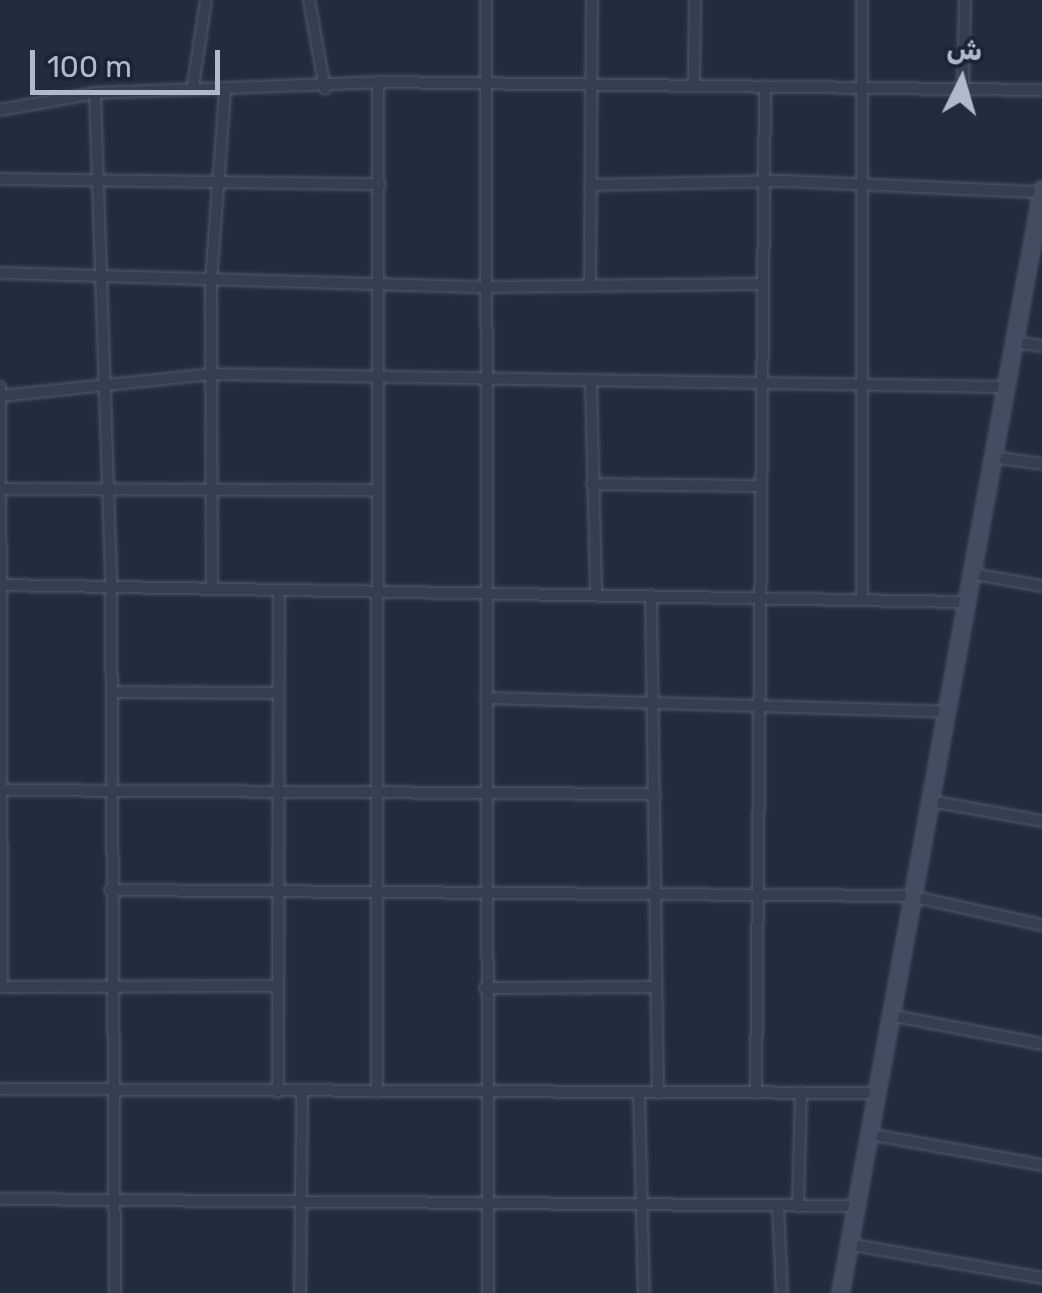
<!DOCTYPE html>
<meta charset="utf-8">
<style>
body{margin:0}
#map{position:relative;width:1042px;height:1293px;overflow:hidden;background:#212d3f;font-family:Rubik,"Noto Naskh Arabic",sans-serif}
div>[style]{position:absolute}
.roads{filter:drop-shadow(0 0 2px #515a6a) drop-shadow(0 0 2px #515a6a)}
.street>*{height:10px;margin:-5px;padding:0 5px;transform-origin:5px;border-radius:5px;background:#363f4f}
.secondary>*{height:15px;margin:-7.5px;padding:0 7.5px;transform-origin:7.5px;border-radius:7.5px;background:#434d62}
span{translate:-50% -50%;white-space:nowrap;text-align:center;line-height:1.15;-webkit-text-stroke:8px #1b2434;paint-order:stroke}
.north{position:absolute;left:912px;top:30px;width:100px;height:100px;-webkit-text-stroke:8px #1b2434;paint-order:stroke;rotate:5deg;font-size:28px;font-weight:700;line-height:40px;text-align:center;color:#b1baca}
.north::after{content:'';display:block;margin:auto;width:35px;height:45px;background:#b1baca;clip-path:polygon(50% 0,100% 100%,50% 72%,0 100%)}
.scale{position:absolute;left:30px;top:50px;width:190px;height:45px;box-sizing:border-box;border:5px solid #b1baca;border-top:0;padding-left:12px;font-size:30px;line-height:35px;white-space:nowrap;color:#b1baca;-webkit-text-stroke:8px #1b2434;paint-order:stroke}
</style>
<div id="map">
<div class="roads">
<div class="street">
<i style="left:309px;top:0;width:90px;rotate:79.8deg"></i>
<i style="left:486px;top:0;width:1293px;rotate:89.91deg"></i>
<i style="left:694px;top:84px;width:84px;rotate:-89.3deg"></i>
<i style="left:193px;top:86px;width:87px;rotate:-81.4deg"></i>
<i style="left:963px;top:88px;width:88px;rotate:-88.7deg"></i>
<i style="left:95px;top:93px;width:490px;rotate:88.1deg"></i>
<i style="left:111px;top:583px;width:710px;rotate:89.68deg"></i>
<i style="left:0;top:110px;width:97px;rotate:-10.1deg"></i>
<i style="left:95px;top:93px;width:283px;rotate:-2.2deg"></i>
<i style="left:378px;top:82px;width:664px;rotate:0.69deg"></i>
<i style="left:0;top:179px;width:380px;rotate:0.8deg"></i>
<i style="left:590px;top:185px;width:194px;rotate:-1.2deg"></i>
<i style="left:784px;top:181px;width:257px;rotate:2.5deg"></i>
<i style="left:0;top:273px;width:484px;rotate:1.7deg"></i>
<i style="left:484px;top:287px;width:275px;rotate:-0.6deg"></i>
<i style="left:590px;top:281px;width:281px;rotate:-89.6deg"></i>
<i style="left:1014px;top:342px;width:28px;rotate:8deg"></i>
<i style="left:591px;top:382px;width:212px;rotate:88.6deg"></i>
<i style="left:0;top:387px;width:600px;rotate:89.81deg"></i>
<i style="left:0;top:396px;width:213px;rotate:-5.9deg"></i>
<i style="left:212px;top:374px;width:793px;rotate:0.94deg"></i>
<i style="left:993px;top:457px;width:49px;rotate:8.1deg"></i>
<i style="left:592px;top:484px;width:164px;rotate:0.7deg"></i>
<i style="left:4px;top:489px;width:371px;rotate:0.2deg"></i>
<i style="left:973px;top:574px;width:70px;rotate:9.9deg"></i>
<i style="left:0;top:585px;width:967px;rotate:1.01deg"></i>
<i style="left:212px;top:585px;width:303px;rotate:-90.2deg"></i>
<i style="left:211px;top:282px;width:190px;rotate:-85.8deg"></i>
<i style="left:651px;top:595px;width:498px;rotate:89.2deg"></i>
<i style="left:862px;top:598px;width:598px;rotate:-90deg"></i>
<i style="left:112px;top:692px;width:164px;rotate:0.3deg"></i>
<i style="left:486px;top:698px;width:460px;rotate:1.7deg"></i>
<i style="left:0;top:790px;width:655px;rotate:0.35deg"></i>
<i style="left:930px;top:801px;width:114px;rotate:10.1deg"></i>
<i style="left:110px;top:890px;width:800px;rotate:0.43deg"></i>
<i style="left:910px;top:896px;width:135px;rotate:12.4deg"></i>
<i style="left:0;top:987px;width:277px;rotate:-0.2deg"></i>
<i style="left:485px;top:988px;width:171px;rotate:-0.3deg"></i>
<i style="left:889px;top:1015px;width:156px;rotate:10.7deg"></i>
<i style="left:0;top:1089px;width:875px;rotate:0.26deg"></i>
<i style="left:278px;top:1092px;width:502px;rotate:-89.89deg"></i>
<i style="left:377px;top:1092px;width:1010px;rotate:-89.94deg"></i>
<i style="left:639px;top:1093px;width:200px;rotate:88.6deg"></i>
<i style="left:756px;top:1093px;width:1007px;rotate:-89.49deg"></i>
<i style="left:868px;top:1134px;width:177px;rotate:10.1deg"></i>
<i style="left:0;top:1199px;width:854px;rotate:0.47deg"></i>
<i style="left:778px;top:1206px;width:87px;rotate:87.4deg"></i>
<i style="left:798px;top:1206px;width:114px;rotate:-88.5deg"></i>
<i style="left:848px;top:1244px;width:197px;rotate:9.9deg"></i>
<i style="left:300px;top:1293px;width:201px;rotate:-89.4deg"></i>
</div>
<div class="secondary">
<i style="left:840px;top:1293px;width:1123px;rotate:-79.64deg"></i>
</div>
</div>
<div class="north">ش</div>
<div class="scale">100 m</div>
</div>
